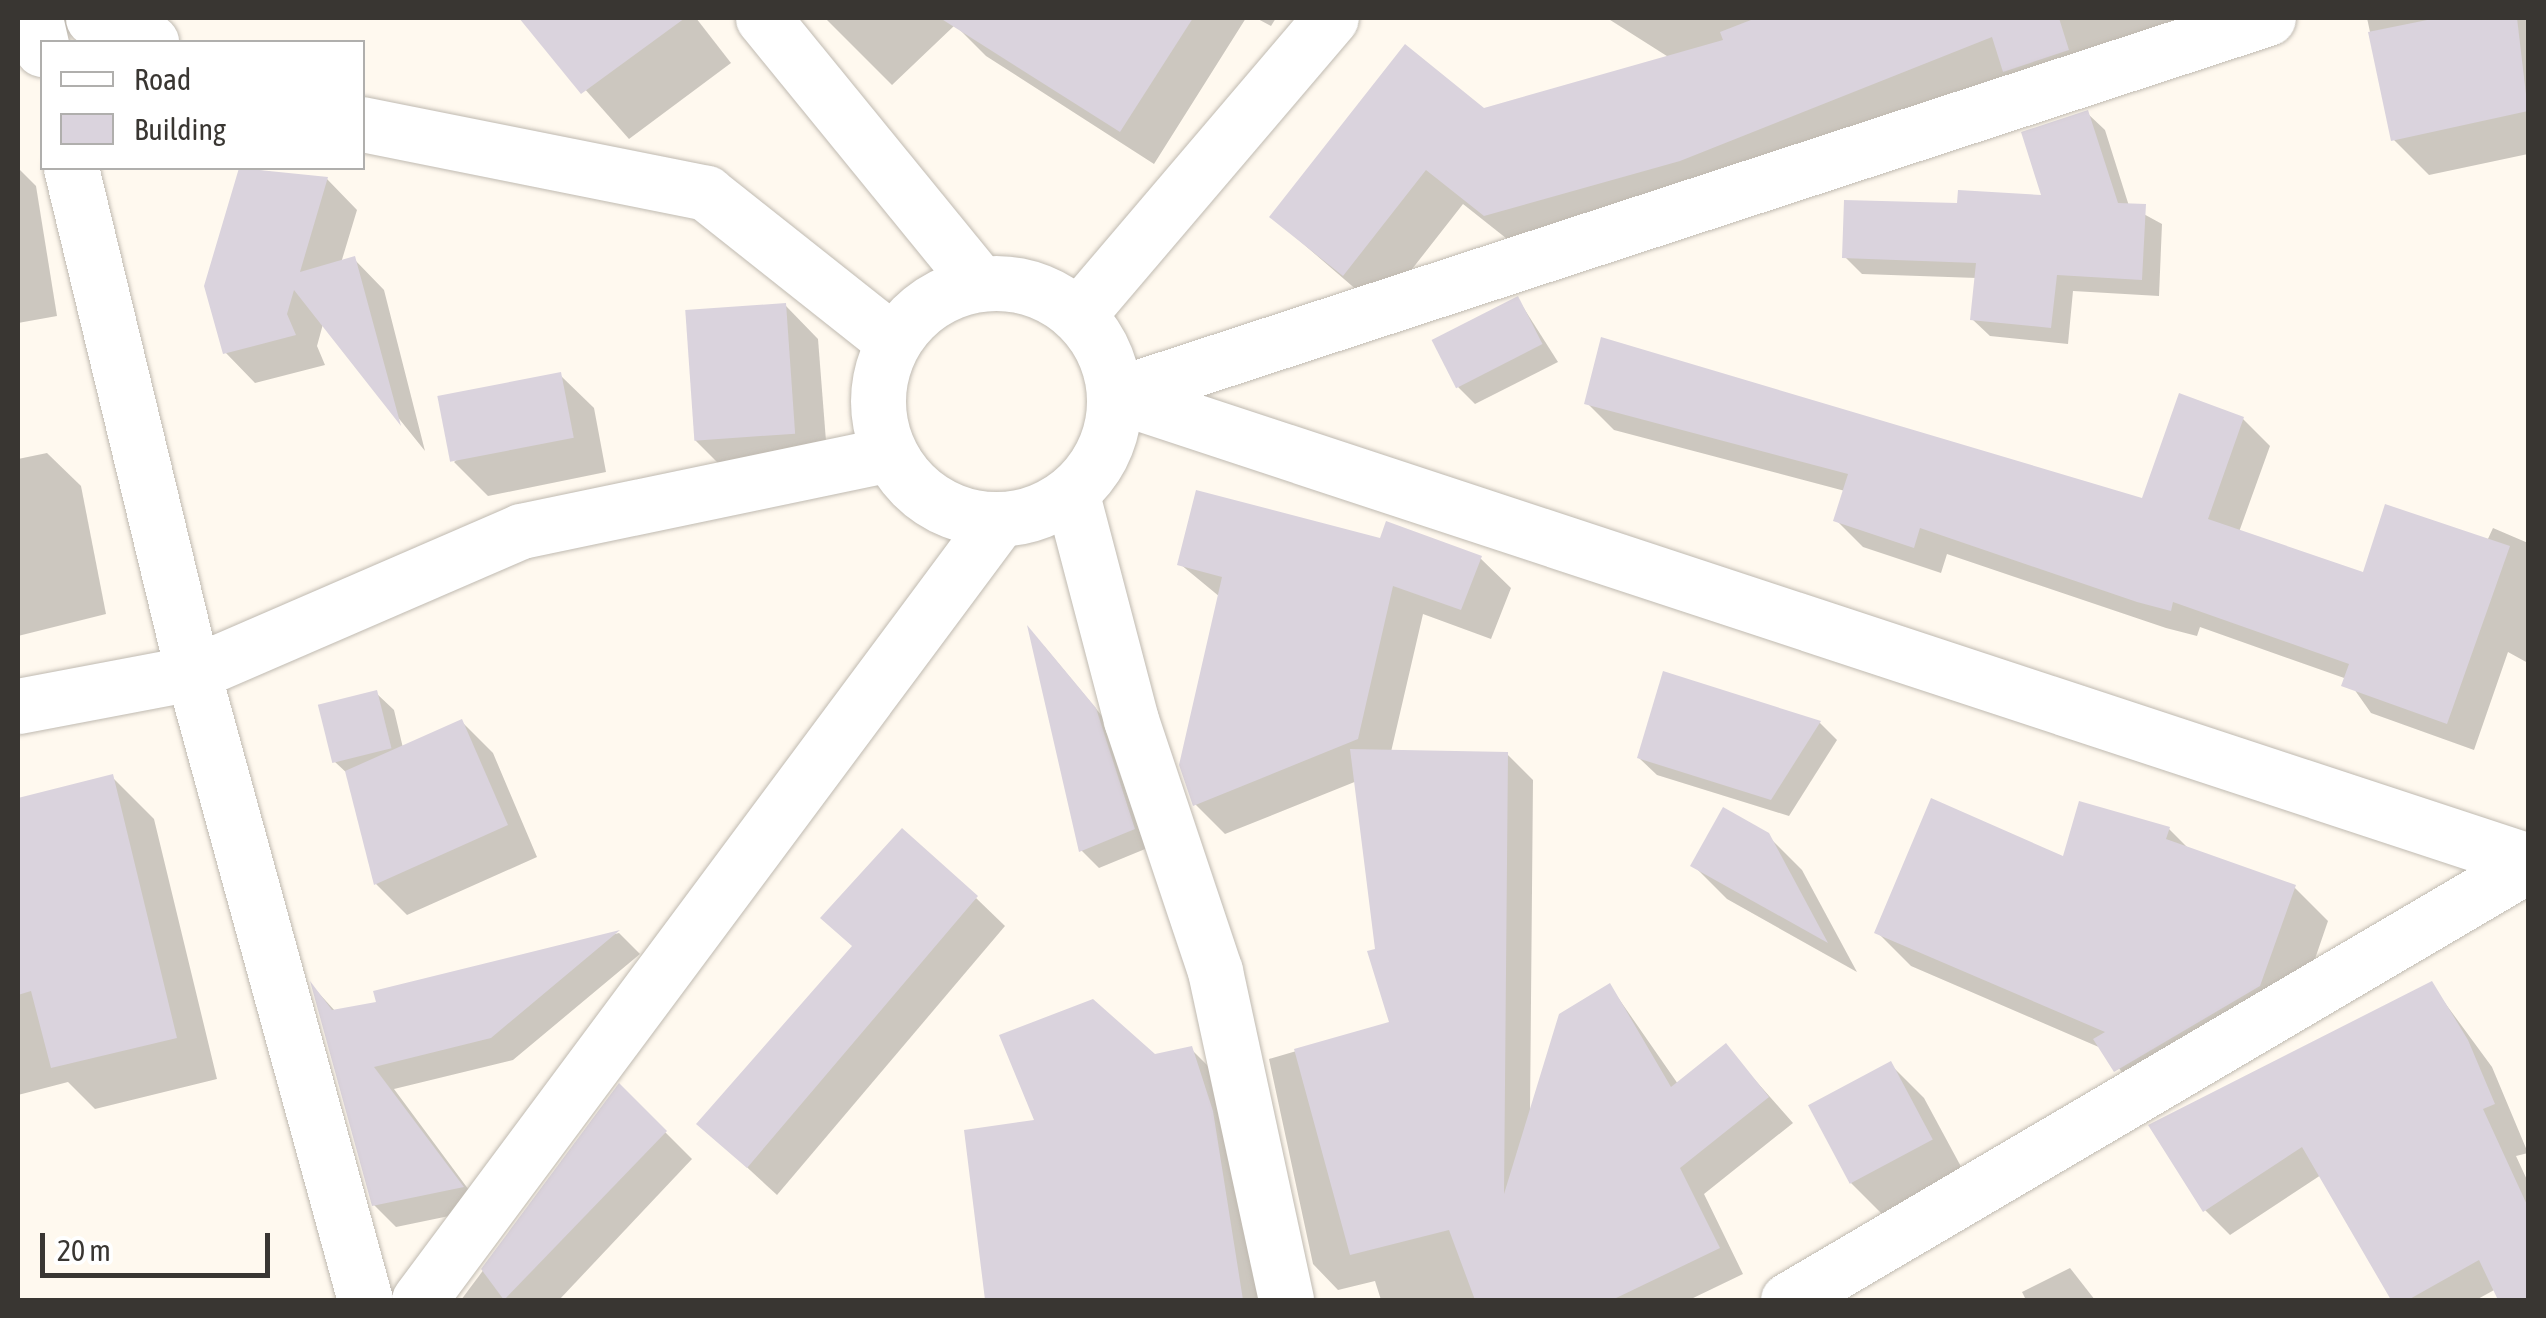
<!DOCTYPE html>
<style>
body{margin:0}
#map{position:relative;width:2546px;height:1318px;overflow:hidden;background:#fff9ef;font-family:"Asap Condensed",sans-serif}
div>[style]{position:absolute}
.shadow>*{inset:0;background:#0003}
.building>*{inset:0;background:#dad3dd;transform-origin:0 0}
.roads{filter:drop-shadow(0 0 2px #c0bab1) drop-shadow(0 0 2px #c0bab1)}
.street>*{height:55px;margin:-27.5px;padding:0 27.5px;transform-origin:27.5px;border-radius:27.5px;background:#fff}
.street>.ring{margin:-27.5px;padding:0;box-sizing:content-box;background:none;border:55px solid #fff;border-radius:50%}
span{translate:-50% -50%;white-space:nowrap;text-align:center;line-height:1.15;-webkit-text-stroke:9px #fff;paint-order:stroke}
.frame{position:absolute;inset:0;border:20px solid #393632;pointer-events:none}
.legend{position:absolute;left:40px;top:40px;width:325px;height:130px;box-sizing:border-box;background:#fff;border:2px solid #b0afad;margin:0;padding:12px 18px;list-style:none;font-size:30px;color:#393632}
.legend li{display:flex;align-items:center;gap:20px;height:50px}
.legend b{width:50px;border:2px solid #b0afad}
.scale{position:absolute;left:40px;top:1233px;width:230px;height:45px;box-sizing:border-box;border:5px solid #393632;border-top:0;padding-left:12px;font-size:30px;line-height:35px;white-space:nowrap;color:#393632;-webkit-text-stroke:8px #fff;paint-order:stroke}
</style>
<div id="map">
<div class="shadow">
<i style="clip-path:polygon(522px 18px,696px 18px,731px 63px,629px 139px)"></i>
<i style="clip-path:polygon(825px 18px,956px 19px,1246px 18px,1154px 164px,986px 56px,955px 25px,892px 85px)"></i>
<i style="clip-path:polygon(1256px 18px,1276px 18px,1271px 26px)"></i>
<i style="clip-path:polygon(1607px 18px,2250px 18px,1521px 250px,1463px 204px,1380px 310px,1272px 217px,1483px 110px,1670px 58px)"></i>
<i style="clip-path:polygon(2367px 18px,2526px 18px,2528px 154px,2429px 175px,2393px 139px)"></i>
<i style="clip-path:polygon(2087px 113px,2105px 130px,2129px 206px,2162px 224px,2159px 296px,2073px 291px,2068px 344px,1990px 336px,1972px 319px,1977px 278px,1862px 274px,1845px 257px,1959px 205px,2045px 198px)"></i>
<i style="clip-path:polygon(18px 168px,36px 186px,57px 316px,18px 323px)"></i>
<i style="clip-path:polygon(241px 168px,327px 179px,357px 210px,341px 263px,354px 259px,384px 290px,425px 451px,323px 324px,317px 346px,325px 365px,255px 383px,225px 352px,206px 286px)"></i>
<i style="clip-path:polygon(1518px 299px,1558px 362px,1475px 404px,1458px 387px)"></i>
<i style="clip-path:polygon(785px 305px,818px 339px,828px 467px,729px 474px,695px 440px)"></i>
<i style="clip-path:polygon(560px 375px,594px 408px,606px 472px,488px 496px,454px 462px)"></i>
<i style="clip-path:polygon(1587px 403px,2144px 501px,2243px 419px,2270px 446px,2239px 532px,2364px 575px,2487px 541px,2493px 528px,2528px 543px,2528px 663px,2508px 652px,2474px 750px,2371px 713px,2347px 679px,2200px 627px,2197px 636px,2166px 628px,1947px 554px,1941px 573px,1863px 547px,1836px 520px,1845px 491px,1614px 430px)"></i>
<i style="clip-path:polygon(47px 453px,81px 486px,106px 614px,18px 636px,18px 459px)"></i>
<i style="clip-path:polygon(1382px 541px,1480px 558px,1511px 588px,1491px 639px,1423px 614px,1391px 752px,1507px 754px,1533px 780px,1530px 1113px,1610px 986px,1678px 1084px,1725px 1046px,1793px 1123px,1704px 1194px,1743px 1274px,1689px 1300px,1381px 1300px,1375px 1281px,1338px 1290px,1313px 1264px,1269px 1059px,1392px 1023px,1357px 781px,1225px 834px,1195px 804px,1220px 597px,1180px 564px)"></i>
<i style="clip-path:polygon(1044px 646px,1112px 728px,1150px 847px,1099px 868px,1081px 850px)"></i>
<i style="clip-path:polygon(1665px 674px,1820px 723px,1837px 740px,1789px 816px,1657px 775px,1639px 758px)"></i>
<i style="clip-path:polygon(376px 693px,394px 710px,403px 748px,462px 722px,493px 753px,537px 857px,407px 915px,376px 884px,349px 775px,335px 762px)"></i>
<i style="clip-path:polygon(112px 777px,154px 819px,217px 1079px,95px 1109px,68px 1082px,18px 1095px,18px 800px)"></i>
<i style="clip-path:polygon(2169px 829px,2189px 849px,2294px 887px,2328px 921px,2294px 1020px,2150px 1104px,2101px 1048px,1911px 966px,1877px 932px)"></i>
<i style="clip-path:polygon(1767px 835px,1802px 870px,1857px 972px,1727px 899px,1693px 865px)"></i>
<i style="clip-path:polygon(976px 898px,1005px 926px,777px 1195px,700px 1124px)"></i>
<i style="clip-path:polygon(619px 933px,640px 954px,513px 1060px,394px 1089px,483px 1209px,396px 1227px,374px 1205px,315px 989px,336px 1012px,379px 1004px,376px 993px)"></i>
<i style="clip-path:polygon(2431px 984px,2492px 1067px,2528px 1153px,2516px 1156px,2528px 1182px,2528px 1300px,2501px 1300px,2496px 1289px,2476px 1300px,2393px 1300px,2321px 1175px,2230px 1235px,2205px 1210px)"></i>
<i style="clip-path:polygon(1191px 1049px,1215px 1073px,1271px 1300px,1015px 1300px,1005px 1231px,1037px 1122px,1154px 1057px)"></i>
<i style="clip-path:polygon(1890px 1064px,1924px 1098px,1965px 1174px,1884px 1216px,1851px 1183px)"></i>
<i style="clip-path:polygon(620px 1087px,692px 1159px,559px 1300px,461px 1300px)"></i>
<i style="clip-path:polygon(2070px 1268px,2095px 1300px,2026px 1300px,2022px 1292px)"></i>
</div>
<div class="building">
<i style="clip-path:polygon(519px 18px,685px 18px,581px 94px)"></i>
<i style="clip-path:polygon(940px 18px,1193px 18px,1120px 132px)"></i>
<i style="clip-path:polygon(1756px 18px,2059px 18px,2069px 50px,2003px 72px,1992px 37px,1680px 161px,1484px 216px,1426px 170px,1343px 276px,1269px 217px,1405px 44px,1484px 108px,1723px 40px,1720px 32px)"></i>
<i style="clip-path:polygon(2437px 18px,2517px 18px,2528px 111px,2391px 141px,2368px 32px)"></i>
<i style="clip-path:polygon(2088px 110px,2118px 203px,2146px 204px,2142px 280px,2057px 275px,2051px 328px,1970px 320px,1976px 263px,1842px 258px,1844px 200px,1957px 203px,1958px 190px,2041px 195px,2021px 132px)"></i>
<i style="clip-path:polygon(239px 168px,328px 177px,300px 272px,355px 256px,401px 426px,294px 290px,287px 314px,296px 335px,223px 354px,204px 286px)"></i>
<i style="left:1518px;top:296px;width:54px;height:97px;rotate:63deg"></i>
<i style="left:786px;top:303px;width:131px;height:101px;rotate:86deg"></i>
<i style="clip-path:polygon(1601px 337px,2142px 498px,2179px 393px,2244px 417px,2208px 519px,2363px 572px,2385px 504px,2510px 546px,2447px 724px,2341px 686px,2349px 664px,2173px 602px,2171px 611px,2137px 602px,1920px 528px,1914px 548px,1833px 521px,1848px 474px,1584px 404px)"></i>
<i style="left:561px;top:372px;width:67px;height:126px;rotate:79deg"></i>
<i style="clip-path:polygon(1196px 490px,1380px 538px,1386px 521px,1482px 556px,1461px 610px,1393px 586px,1358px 739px,1193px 806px,1179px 765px,1222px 577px,1177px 565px)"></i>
<i style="clip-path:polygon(1027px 625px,1096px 708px,1135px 829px,1079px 852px)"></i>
<i style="clip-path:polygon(1663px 671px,1821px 721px,1771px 800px,1637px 758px)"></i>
<i style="left:377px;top:690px;width:60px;height:61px;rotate:76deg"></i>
<i style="clip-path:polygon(462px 719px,508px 825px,374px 885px,345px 771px)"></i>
<i style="clip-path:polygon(1350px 749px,1508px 752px,1504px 1194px,1559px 1014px,1610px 983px,1671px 1087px,1726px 1043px,1769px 1097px,1680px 1168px,1720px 1248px,1612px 1300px,1475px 1300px,1449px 1230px,1350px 1255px,1294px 1049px,1389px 1022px,1367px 951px,1375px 949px)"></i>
<i style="clip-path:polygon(113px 774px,177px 1038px,51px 1068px,31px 991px,18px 995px,18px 798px)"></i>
<i style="clip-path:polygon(1931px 798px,2063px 856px,2079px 801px,2170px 827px,2166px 839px,2296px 885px,2260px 986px,2114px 1072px,2093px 1039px,2105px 1032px,1874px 933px)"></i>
<i style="clip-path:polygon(1723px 807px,1769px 833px,1828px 943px,1690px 866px)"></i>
<i style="clip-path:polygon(902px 828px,978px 896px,747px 1168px,696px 1124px,852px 946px,820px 918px)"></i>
<i style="clip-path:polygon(620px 930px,491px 1038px,374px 1067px,464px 1187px,372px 1206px,310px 981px,332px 1010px,376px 1002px,373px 991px)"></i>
<i style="clip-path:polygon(2432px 981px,2468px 1040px,2495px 1104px,2483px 1109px,2528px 1207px,2528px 1300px,2498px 1300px,2479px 1260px,2408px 1300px,2391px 1300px,2302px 1147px,2203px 1212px,2148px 1125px)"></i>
<i style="clip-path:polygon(1093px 999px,1155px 1054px,1192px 1046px,1213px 1111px,1243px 1300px,985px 1300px,964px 1130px,1034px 1120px,999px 1035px)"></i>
<i style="left:1891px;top:1061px;width:89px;height:94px;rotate:62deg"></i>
<i style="clip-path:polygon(619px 1083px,667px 1131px,504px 1300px,481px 1269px)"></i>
</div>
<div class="roads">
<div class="street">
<i style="left:35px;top:18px;width:32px;rotate:77deg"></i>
<i style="left:93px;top:18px;width:63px;rotate:22.5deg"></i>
<i style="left:763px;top:18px;width:342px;rotate:50.8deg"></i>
<i style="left:362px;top:124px;width:351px;rotate:11.3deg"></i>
<i style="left:706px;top:193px;width:238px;rotate:38.4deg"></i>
<i style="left:71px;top:168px;width:520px;rotate:76.42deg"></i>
<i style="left:193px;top:673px;width:650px;rotate:74.66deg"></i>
<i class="ring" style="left:878px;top:283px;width:181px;height:181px"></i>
<i style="left:1078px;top:315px;width:390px;rotate:-49.6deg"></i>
<i style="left:1115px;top:395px;width:1488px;rotate:18.25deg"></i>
<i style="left:1115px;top:395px;width:1213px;rotate:-18.11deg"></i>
<i style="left:1072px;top:495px;width:233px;rotate:75.3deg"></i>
<i style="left:1131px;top:720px;width:265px;rotate:71.5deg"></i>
<i style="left:1215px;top:971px;width:337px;rotate:77.8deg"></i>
<i style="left:18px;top:706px;width:178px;rotate:-10.7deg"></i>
<i style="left:193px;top:673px;width:357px;rotate:-23.4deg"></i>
<i style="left:521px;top:531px;width:376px;rotate:-11.8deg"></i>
<i style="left:419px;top:1300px;width:972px;rotate:-53.37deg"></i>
<i style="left:1788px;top:1300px;width:858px;rotate:-30.45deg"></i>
</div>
</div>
<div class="frame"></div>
<ul class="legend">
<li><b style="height:12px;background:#fff"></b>Road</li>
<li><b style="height:28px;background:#dad3dd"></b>Building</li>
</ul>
<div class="scale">20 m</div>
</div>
